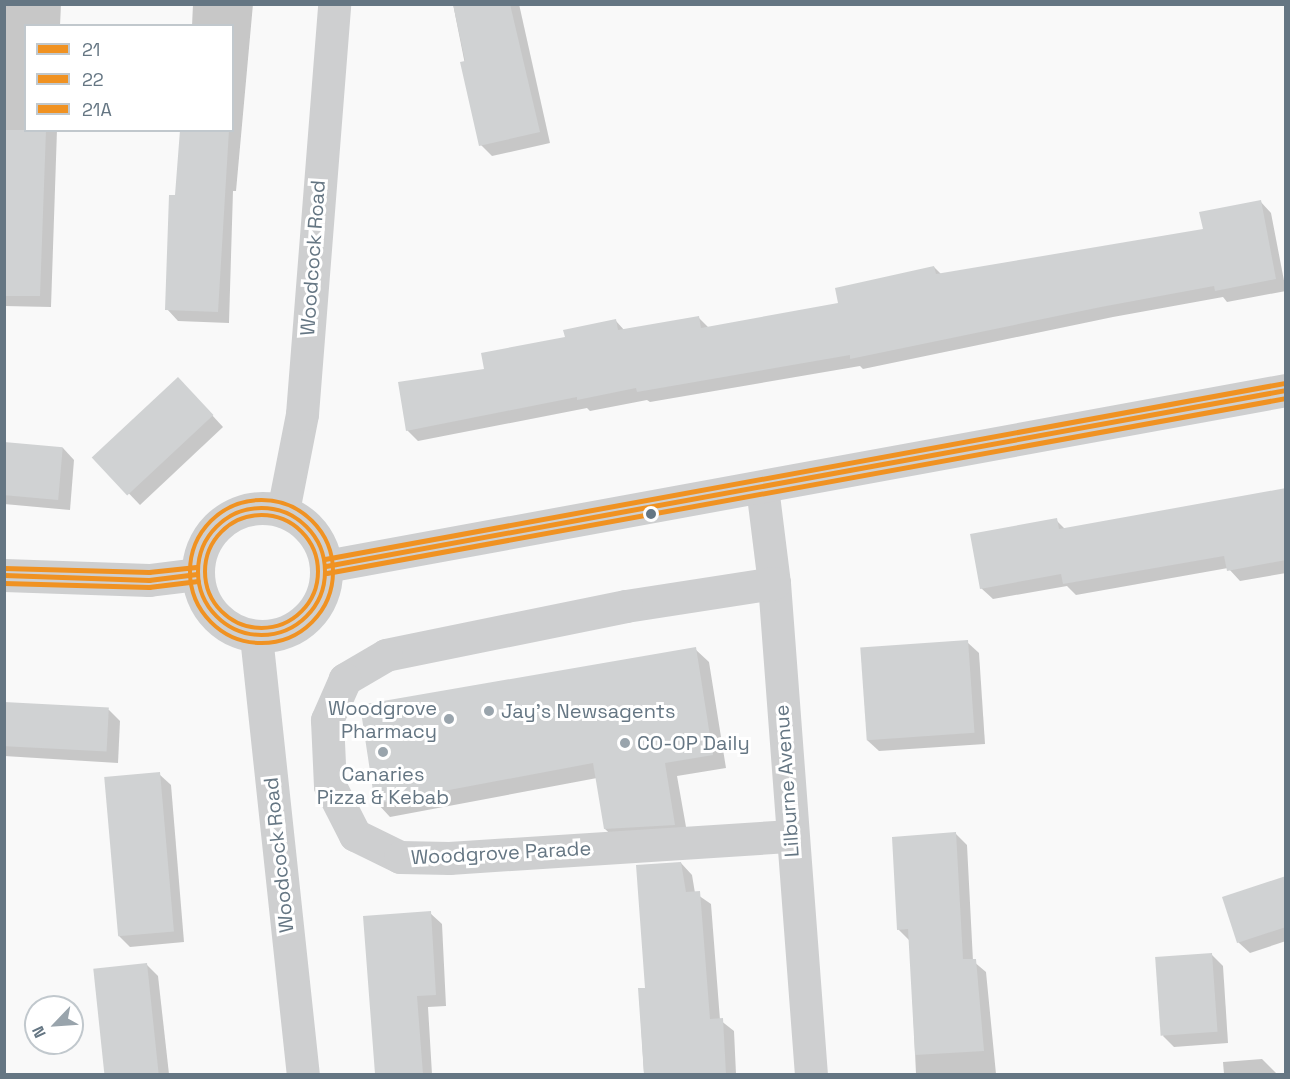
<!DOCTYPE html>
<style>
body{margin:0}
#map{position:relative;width:1290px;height:1079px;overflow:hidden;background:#f9f9f9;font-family:"Space Grotesk",sans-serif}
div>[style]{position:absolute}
.shadow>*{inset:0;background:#0003}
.building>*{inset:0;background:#d0d2d3;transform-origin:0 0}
.minor>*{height:33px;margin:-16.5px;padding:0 16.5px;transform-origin:16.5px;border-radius:16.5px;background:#cecfd0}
.minor>.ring{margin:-16.5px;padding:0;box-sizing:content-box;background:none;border:33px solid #cecfd0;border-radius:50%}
.bus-1>*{height:4.5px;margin:-2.25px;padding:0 2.25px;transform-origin:2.25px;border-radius:2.25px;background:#f09222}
.bus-1>.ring{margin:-2.25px;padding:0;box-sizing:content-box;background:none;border:4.5px solid #f09222;border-radius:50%}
.bus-2>*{height:4.5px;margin:-2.25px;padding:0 2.25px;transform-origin:2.25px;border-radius:2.25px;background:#f09222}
.bus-2>.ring{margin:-2.25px;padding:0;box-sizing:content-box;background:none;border:4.5px solid #f09222;border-radius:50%}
.bus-3>*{height:4.5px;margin:-2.25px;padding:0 2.25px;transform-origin:2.25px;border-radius:2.25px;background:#f09222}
.bus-3>.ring{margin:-2.25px;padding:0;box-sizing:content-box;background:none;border:4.5px solid #f09222;border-radius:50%}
.dots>*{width:16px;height:16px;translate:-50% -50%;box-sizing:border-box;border:3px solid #fff;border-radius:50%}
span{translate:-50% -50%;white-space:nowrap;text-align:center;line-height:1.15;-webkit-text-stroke:6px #fff;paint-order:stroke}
.street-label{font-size:20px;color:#657683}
.poi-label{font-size:20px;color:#657683}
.right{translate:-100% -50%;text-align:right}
.left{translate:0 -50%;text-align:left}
.frame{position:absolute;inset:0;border:6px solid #657683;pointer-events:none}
.legend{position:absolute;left:24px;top:24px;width:210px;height:108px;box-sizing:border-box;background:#fff;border:2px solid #c1c8cd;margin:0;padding:8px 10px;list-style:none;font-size:18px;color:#657683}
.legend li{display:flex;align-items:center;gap:12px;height:30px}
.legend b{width:30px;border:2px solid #c1c8cd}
.north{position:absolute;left:24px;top:995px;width:60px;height:60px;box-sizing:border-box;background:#fff;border:2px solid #c1c8cd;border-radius:50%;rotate:245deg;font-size:16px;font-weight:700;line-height:24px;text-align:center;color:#657683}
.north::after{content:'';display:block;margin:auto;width:21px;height:27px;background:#99a4ac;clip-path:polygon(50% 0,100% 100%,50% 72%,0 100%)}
</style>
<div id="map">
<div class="shadow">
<i style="clip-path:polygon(4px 4px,61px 4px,60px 26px,26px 26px,26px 130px,57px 130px,51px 307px,4px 306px)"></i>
<i style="clip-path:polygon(193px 4px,253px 4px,236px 191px,233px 191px,229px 323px,178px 321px,167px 309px,182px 130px,232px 130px,232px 26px,192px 26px)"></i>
<i style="clip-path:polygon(453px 4px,519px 4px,550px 143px,492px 156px,481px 145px)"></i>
<i style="clip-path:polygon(1260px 201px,1271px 213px,1286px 291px,1227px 302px,1223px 297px,1113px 317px,863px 369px,860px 366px,650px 402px,647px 400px,590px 411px,587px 408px,418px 441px,407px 430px,486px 370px,616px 321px,625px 331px,698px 317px,709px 328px,840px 304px,934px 267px,942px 275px,1204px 231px)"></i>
<i style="clip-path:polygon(189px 390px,223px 427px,140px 505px,95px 458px)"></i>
<i style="clip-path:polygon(4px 444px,63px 448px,74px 460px,70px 510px,4px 504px)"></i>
<i style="clip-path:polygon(1286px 489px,1286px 573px,1240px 581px,1228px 568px,1076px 595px,1067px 586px,993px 599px,981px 588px,1056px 520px,1066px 530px)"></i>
<i style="clip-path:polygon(967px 642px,979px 653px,985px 744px,879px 751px,867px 740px)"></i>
<i style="clip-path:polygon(695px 649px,709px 662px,726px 768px,677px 776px,688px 838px,619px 842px,605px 829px,597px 778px,390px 817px,377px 803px)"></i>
<i style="clip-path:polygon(4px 703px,109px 710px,120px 721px,118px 763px,4px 756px)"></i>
<i style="clip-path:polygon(159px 774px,171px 785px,184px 942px,130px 947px,119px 936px)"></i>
<i style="clip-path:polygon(956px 834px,967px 845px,973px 961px,986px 972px,996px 1074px,916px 1074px,910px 941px,898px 929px)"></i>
<i style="clip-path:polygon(681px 863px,692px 875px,695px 893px,711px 904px,720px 1020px,734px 1031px,736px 1074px,644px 1074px,639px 990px,647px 989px)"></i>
<i style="clip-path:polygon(1286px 877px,1286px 941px,1250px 953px,1238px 942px)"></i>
<i style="clip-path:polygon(430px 913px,442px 924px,446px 1006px,428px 1007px,432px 1074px,377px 1074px,364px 917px)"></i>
<i style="clip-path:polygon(1211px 954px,1223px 966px,1228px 1043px,1174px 1047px,1163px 1036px)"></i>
<i style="clip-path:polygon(147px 965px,158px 976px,169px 1074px,106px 1074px,95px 970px)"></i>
<i style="clip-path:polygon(1262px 1059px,1277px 1074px,1224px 1074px,1223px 1062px)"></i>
</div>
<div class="building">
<i style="clip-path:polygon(453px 4px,510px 4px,540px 132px,479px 146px,460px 62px,465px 61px)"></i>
<i style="clip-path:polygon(4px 130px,46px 130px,40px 296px,4px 296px)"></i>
<i style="clip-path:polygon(180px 130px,229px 130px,218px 312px,165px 310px,169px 195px,175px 195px)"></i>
<i style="clip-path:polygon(1261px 200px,1276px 279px,1215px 291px,1214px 286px,1101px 307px,850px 359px,850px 355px,637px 392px,636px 388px,577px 400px,577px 397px,406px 431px,398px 382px,484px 369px,481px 353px,565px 337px,563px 330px,616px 319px,618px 330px,699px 316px,701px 328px,838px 303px,835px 288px,934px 266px,936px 274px,1203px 229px,1199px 212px)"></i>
<i style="left:178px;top:377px;width:52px;height:118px;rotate:47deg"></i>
<i style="left:4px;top:442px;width:59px;height:53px;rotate:5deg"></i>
<i style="clip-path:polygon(1286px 488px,1286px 560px,1227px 571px,1224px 556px,1063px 584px,1061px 574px,980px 589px,970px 534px,1057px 518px,1059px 529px)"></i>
<i style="left:968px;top:640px;width:93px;height:108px;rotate:86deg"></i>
<i style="clip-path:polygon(696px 647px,713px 755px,665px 763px,675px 825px,604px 829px,593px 763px,375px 804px,360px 705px)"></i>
<i style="left:4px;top:702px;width:105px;height:44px;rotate:3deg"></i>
<i style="left:160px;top:772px;width:160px;height:56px;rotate:85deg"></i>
<i style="clip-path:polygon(956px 832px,963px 959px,976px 959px,984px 1051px,915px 1055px,908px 929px,897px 930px,892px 837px)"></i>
<i style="clip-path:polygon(681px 862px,686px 892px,700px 891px,710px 1019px,723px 1018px,726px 1074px,644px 1074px,638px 988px,645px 988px,636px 865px)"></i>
<i style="clip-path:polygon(1286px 876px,1286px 927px,1237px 943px,1222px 897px)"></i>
<i style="clip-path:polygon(431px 911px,436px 995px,417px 996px,423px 1074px,375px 1074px,363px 916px)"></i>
<i style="left:1212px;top:953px;width:79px;height:57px;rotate:86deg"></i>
<i style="left:147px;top:963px;width:112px;height:54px;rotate:84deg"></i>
</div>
<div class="minor">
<i style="left:762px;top:487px;width:97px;rotate:82.9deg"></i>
<i style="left:774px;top:583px;width:492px;rotate:85.7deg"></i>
<i class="ring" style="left:198px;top:508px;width:95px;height:95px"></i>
<i style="left:283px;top:511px;width:99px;rotate:-78.9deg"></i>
<i style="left:302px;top:414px;width:411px;rotate:-85.5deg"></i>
<i style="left:326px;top:566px;width:976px;rotate:-10.39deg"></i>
<i style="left:4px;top:575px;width:145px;rotate:2deg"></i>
<i style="left:149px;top:580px;width:48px;rotate:-7.1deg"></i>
<i style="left:774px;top:583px;width:150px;rotate:171.2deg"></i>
<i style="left:626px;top:606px;width:245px;rotate:168.5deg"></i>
<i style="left:386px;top:655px;width:48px;rotate:149.7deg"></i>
<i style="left:345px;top:679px;width:45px;rotate:113.7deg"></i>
<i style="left:327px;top:720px;width:66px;rotate:87.4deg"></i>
<i style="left:330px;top:786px;width:55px;rotate:63deg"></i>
<i style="left:355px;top:835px;width:50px;rotate:26.1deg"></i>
<i style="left:400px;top:857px;width:49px;rotate:1.2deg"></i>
<i style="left:449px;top:858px;width:343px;rotate:-3.7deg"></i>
<i style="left:256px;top:636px;width:441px;rotate:83.9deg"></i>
</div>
<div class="bus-1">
<i class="ring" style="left:198px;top:508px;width:123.5px;height:123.5px"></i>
<i style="left:326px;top:566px;width:976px;rotate:-10.39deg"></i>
<i style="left:4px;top:575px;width:145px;rotate:2deg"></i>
<i style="left:149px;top:580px;width:48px;rotate:-7.1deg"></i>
</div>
<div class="bus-2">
<i class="ring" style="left:190px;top:500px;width:139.5px;height:139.5px"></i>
<i style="left:327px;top:573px;width:975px;rotate:-10.34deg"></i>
<i style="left:4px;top:583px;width:145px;rotate:1.6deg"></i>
<i style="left:149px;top:587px;width:49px;rotate:-7deg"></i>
</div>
<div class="bus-3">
<i class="ring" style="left:205px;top:515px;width:109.5px;height:109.5px"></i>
<i style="left:325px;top:559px;width:976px;rotate:-10.39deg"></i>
<i style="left:4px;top:568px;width:145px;rotate:1.6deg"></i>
<i style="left:149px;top:572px;width:47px;rotate:-6.1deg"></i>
</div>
<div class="dots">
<i style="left:651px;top:514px;background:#657683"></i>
<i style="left:489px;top:711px;background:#99a4ac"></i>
<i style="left:449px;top:719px;background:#99a4ac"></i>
<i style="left:625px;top:743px;background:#99a4ac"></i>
<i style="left:383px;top:752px;background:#99a4ac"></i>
</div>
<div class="street-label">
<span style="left:313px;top:258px;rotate:-86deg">Woodcock Road</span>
<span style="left:787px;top:781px;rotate:-94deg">Lilburne Avenue</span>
<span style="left:501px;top:853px;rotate:-3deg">Woodgrove Parade</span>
<span style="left:279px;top:855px;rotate:-96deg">Woodcock Road</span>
</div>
<div class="poi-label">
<span class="right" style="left:437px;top:720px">Woodgrove<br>Pharmacy</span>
<span class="left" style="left:501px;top:711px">Jay's Newsagents</span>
<span class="left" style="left:637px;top:743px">CO-OP Daily</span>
<span style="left:383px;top:786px">Canaries<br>Pizza &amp; Kebab</span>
</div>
<div class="frame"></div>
<ul class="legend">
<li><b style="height:8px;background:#f09222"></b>21</li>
<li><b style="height:8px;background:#f09222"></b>22</li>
<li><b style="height:8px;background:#f09222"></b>21A</li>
</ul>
<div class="north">N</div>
</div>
